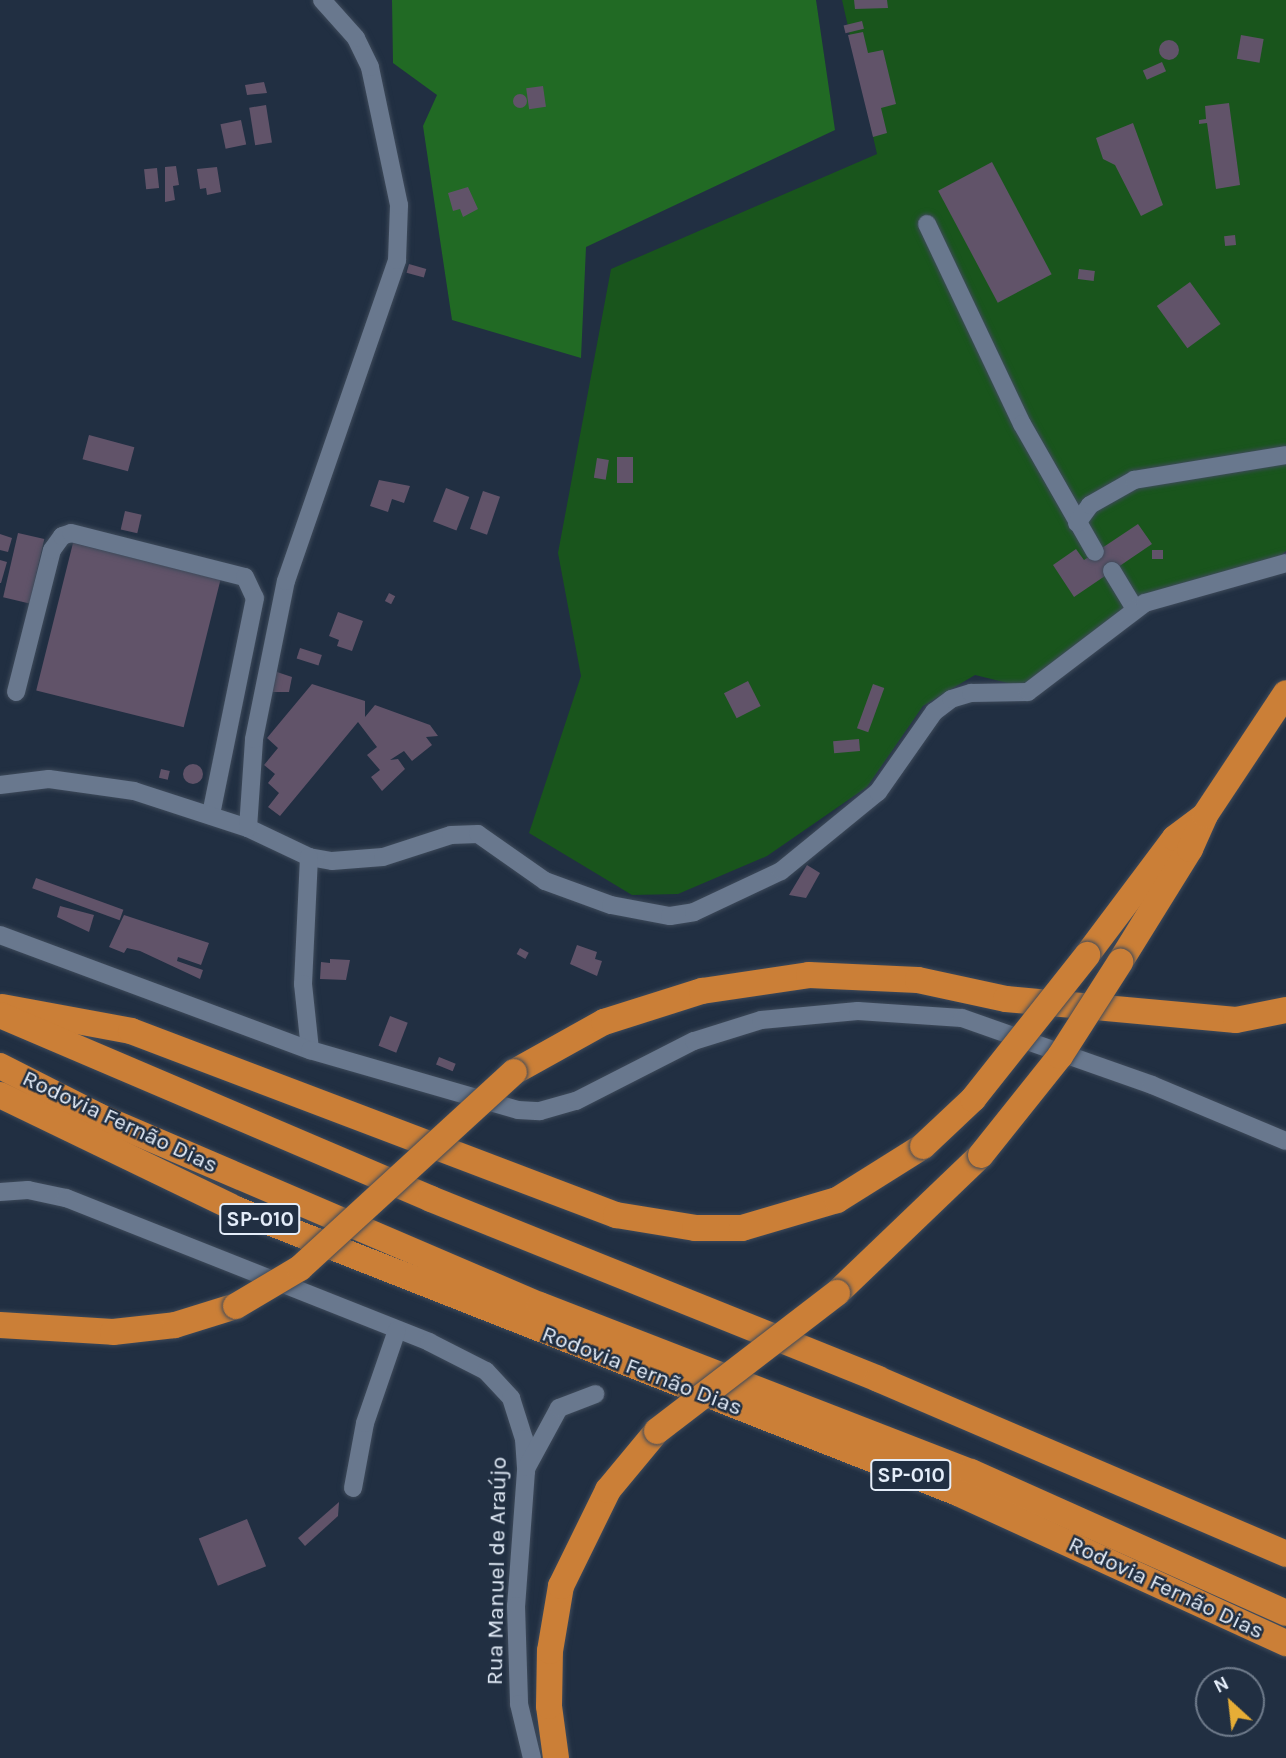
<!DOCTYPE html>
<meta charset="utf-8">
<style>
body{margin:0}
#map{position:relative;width:1286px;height:1758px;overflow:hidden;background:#212f42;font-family:Karla,sans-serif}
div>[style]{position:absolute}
.green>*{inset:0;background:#19551c}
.forest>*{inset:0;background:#216a24}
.building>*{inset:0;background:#615369;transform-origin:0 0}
.round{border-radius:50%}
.roads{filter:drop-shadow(0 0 2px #3e4a5a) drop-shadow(0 0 2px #3e4a5a)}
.minor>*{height:18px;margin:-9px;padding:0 9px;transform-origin:9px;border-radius:9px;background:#69788e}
.highway>*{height:26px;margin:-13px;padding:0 13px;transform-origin:13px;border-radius:13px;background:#cb7f37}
.bridges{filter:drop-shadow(0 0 2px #3e4a5a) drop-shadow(0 0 2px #3e4a5a)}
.highway-bridge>*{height:26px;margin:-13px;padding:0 13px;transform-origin:13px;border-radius:13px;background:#cb7f37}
span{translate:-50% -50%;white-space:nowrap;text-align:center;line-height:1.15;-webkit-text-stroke:5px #212f42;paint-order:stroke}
.shield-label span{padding:2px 5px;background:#212f42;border:2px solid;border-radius:5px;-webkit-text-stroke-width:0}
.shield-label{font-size:21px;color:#e4edf9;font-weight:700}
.street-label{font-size:23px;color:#e4edf9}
.north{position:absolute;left:1195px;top:1667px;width:70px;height:70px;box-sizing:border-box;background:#212f42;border:2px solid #6f7b8b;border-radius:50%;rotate:333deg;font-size:19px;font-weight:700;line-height:28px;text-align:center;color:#e4edf9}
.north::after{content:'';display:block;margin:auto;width:24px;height:32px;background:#e6ad36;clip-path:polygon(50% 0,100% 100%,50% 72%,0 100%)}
</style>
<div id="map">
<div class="green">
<i style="clip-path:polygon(842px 0,1286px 0,1286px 551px,1277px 559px,1143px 598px,1056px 666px,1020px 686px,975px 675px,923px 706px,867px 787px,767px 856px,678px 894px,632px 895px,529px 833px,581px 676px,558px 553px,611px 269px,877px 154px)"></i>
</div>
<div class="forest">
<i style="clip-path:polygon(392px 0,816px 0,835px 130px,586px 247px,581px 358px,452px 320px,423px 126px,437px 95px,393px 63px)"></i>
</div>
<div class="building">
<i style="clip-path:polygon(854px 0,887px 0,888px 8px,855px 9px)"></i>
<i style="left:862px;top:21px;width:8px;height:19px;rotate:76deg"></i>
<i style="clip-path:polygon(863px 32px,868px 53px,883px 50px,896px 104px,881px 108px,887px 133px,873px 137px,848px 35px)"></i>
<i style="left:1241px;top:35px;width:23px;height:24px;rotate:10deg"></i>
<i class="round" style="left:1159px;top:40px;width:20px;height:20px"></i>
<i style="left:1162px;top:62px;width:10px;height:21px;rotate:66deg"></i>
<i style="clip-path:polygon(264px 82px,267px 93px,247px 95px,245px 85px)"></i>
<i style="left:543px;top:86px;width:21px;height:17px;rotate:82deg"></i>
<i class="round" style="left:513px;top:94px;width:14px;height:14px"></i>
<i style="clip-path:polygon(1229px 103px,1240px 185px,1216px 189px,1207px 123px,1199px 124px,1199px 120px,1206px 119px,1205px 106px)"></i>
<i style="left:266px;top:105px;width:38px;height:17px;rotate:81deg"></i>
<i style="left:241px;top:120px;width:25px;height:21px;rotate:78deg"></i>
<i style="clip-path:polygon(1133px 123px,1163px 205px,1141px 216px,1115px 165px,1103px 159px,1096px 138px)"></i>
<i style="left:992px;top:162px;width:127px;height:61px;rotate:62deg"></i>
<i style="clip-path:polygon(176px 166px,179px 185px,173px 186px,175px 200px,165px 202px,165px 167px)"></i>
<i style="clip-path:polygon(217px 167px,221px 192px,207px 195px,206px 188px,200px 189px,197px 169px)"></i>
<i style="left:157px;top:168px;width:20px;height:13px;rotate:84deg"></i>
<i style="clip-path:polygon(468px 187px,478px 209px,463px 217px,460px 209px,453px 211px,448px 193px)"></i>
<i style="left:1235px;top:235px;width:10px;height:11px;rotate:84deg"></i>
<i style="left:409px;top:264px;width:18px;height:9px;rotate:16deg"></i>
<i style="left:1079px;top:269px;width:16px;height:10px;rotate:7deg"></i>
<i style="left:1190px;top:282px;width:52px;height:41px;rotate:54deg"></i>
<i style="left:89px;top:435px;width:47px;height:25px;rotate:15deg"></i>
<i style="left:617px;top:457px;width:16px;height:26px"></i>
<i style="left:597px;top:458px;width:12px;height:20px;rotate:9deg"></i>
<i style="clip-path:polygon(379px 480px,410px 486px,404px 503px,392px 499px,388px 512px,370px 506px)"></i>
<i style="left:446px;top:488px;width:25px;height:36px;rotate:21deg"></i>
<i style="left:483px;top:491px;width:18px;height:40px;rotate:19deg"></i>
<i style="left:125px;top:511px;width:17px;height:19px;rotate:13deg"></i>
<i style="clip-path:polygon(1138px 524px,1152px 544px,1074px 597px,1053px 565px,1076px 549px,1084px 560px)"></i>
<i style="left:18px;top:533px;width:27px;height:66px;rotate:13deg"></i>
<i style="clip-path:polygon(0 534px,12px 538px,8px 552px,0 550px)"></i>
<i style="left:73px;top:543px;width:152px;height:152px;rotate:14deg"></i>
<i style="left:1163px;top:550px;width:9px;height:11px;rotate:90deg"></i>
<i style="clip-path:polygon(0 560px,7px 562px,1px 583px,0 583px)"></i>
<i style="left:389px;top:593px;width:7px;height:9px;rotate:27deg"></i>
<i style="clip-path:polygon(338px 612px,363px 621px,352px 651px,337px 646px,339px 640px,329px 636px)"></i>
<i style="left:300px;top:648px;width:23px;height:11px;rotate:18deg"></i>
<i style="clip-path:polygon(274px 671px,292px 677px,289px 692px,270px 692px)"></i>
<i style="left:748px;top:681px;width:28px;height:27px;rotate:63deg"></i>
<i style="clip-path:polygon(312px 684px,365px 701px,365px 717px,375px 705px,430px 725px,438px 736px,426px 737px,432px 745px,412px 761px,404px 751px,390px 760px,398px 759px,405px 769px,382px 791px,371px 777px,380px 770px,367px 755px,377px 747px,358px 722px,280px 816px,268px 807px,279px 793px,268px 783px,275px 774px,264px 765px,278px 748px,267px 738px)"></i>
<i style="left:873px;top:684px;width:12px;height:47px;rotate:20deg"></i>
<i style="left:859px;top:739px;width:12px;height:26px;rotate:85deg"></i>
<i class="round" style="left:183px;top:764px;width:20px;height:20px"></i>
<i style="left:161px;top:769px;width:9px;height:9px;rotate:13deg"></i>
<i style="clip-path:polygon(807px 865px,820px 873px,806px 898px,789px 895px)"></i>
<i style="left:36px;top:878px;width:93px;height:11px;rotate:20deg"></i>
<i style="clip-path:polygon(60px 906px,94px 915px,89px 932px,57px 917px)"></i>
<i style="clip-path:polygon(124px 915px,209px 943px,201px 965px,178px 957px,177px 961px,203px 970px,200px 979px,140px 951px,127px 948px,124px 953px,109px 947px)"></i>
<i style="clip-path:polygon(577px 945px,597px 952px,595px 959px,602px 961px,597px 976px,570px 964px)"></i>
<i style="left:520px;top:948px;width:10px;height:7px;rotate:29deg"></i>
<i style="clip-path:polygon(330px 959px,350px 960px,346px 980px,320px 979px,321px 962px,330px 963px)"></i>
<i style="left:390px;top:1016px;width:19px;height:32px;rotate:21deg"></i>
<i style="left:439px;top:1057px;width:18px;height:8px;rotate:22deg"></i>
<i style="clip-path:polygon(339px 1502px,338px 1516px,305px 1546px,298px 1538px)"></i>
<i style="left:247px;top:1519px;width:51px;height:52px;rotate:68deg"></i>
</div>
<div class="roads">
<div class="minor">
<i style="left:927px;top:224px;width:221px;rotate:64.6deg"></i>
<i style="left:1022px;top:424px;width:147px;rotate:60.3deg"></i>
<i style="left:1077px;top:523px;width:22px;rotate:-54deg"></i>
<i style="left:1090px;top:505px;width:51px;rotate:-29.6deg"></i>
<i style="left:1134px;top:480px;width:154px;rotate:-9.3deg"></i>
<i style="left:1112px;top:571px;width:44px;rotate:58.8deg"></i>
<i style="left:16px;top:692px;width:146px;rotate:-75.8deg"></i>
<i style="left:52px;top:550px;width:17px;rotate:-54deg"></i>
<i style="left:62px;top:536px;width:9px;rotate:-18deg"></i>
<i style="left:71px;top:533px;width:179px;rotate:14.2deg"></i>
<i style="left:245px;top:577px;width:23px;rotate:65deg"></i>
<i style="left:255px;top:598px;width:221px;rotate:101.5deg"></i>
<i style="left:0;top:785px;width:49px;rotate:-7deg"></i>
<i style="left:49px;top:779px;width:86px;rotate:8deg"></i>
<i style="left:134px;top:791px;width:120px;rotate:18deg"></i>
<i style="left:248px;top:828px;width:68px;rotate:25.4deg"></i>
<i style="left:309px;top:857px;width:23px;rotate:10deg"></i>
<i style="left:332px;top:861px;width:51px;rotate:-4.5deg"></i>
<i style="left:383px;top:857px;width:71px;rotate:-17.9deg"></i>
<i style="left:451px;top:835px;width:27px;rotate:-2deg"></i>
<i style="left:478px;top:834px;width:82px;rotate:35deg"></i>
<i style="left:545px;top:881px;width:70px;rotate:20deg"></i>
<i style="left:611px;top:905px;width:60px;rotate:10.6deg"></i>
<i style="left:670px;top:916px;width:24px;rotate:-9deg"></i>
<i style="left:694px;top:912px;width:96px;rotate:-25.2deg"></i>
<i style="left:781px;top:871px;width:125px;rotate:-39.2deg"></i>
<i style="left:878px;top:792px;width:98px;rotate:-55deg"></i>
<i style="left:934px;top:712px;width:21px;rotate:-37deg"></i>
<i style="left:951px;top:699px;width:21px;rotate:-17deg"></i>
<i style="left:971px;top:693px;width:57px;rotate:-1deg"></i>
<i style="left:1028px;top:692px;width:147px;rotate:-37.3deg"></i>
<i style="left:1145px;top:603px;width:147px;rotate:-15.8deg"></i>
<i style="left:248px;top:828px;width:89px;rotate:-86.1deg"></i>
<i style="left:254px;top:739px;width:161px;rotate:-78.6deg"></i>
<i style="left:286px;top:581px;width:340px;rotate:-70.9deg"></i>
<i style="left:397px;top:260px;width:55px;rotate:-87.9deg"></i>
<i style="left:399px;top:205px;width:141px;rotate:-101.9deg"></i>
<i style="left:370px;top:67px;width:32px;rotate:-116deg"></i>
<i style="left:356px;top:38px;width:51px;rotate:-131.8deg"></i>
<i style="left:309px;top:857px;width:127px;rotate:92.7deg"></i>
<i style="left:303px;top:984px;width:66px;rotate:83.9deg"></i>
<i style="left:0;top:935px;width:331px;rotate:20.4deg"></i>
<i style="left:310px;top:1050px;width:216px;rotate:16.1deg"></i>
<i style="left:518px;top:1110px;width:22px;rotate:3deg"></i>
<i style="left:540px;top:1111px;width:37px;rotate:-16deg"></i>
<i style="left:576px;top:1101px;width:132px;rotate:-27deg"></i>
<i style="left:694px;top:1041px;width:70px;rotate:-17.4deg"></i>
<i style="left:761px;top:1020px;width:97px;rotate:-5.3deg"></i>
<i style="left:858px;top:1011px;width:104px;rotate:3.9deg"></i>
<i style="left:962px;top:1018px;width:201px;rotate:19.4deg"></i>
<i style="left:1152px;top:1085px;width:145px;rotate:22.7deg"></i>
<i style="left:0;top:1192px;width:28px;rotate:-4deg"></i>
<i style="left:28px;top:1190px;width:39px;rotate:12deg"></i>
<i style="left:66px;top:1198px;width:391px;rotate:21.6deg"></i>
<i style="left:429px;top:1342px;width:64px;rotate:27deg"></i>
<i style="left:486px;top:1371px;width:37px;rotate:47deg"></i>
<i style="left:511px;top:1398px;width:43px;rotate:72.4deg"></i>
<i style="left:524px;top:1439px;width:32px;rotate:86deg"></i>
<i style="left:526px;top:1471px;width:135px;rotate:94.2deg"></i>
<i style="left:516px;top:1606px;width:98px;rotate:88.2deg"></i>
<i style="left:519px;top:1704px;width:56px;rotate:76.5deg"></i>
<i style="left:527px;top:1467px;width:67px;rotate:-61.5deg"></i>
<i style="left:559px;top:1408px;width:39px;rotate:-21deg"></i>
<i style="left:353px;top:1488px;width:66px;rotate:-79.5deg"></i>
<i style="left:365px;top:1423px;width:98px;rotate:-71deg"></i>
</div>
<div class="highway">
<i style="left:1087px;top:955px;width:146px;rotate:-53.1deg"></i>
<i style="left:1175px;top:838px;width:36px;rotate:-37deg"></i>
<i style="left:1120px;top:962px;width:133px;rotate:-58.2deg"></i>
<i style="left:1190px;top:849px;width:37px;rotate:-66deg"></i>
<i style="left:1205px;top:815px;width:146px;rotate:-56.4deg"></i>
<i style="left:2px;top:1007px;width:131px;rotate:10.5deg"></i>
<i style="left:131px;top:1031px;width:519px;rotate:20.78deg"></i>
<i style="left:616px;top:1215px;width:80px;rotate:9.3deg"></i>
<i style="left:695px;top:1228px;width:47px"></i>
<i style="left:742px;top:1228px;width:99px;rotate:-16.4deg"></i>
<i style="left:837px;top:1200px;width:102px;rotate:-32.1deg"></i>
<i style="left:0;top:1015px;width:469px;rotate:23.1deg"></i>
<i style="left:431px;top:1199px;width:482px;rotate:21.9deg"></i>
<i style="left:878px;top:1379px;width:444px;rotate:23.2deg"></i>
<i style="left:0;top:1066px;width:110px;rotate:27deg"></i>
<i style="left:98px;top:1116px;width:481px;rotate:23.2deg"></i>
<i style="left:540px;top:1305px;width:462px;rotate:21.2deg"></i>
<i style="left:971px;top:1472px;width:345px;rotate:24.1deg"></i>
<i style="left:514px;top:1072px;width:103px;rotate:-29.1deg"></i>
<i style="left:604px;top:1022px;width:103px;rotate:-17.6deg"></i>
<i style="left:702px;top:991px;width:108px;rotate:-8.5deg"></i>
<i style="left:809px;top:975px;width:109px;rotate:2.6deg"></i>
<i style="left:918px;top:980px;width:90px;rotate:12.2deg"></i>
<i style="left:1006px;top:999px;width:231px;rotate:5.2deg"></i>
<i style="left:1236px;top:1020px;width:51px;rotate:-11.3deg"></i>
<i style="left:0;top:1095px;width:264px;rotate:25.8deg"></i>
<i style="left:238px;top:1210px;width:774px;rotate:21.46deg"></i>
<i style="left:958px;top:1493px;width:361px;rotate:24.6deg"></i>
<i style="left:837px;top:1293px;width:199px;rotate:-43.8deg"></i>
<i style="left:0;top:1325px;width:113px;rotate:3.5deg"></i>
<i style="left:113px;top:1332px;width:62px;rotate:-6.4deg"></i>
<i style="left:175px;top:1325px;width:64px;rotate:-17.3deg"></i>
<i style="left:556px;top:1758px;width:52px;rotate:-97.7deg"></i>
<i style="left:549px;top:1706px;width:55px;rotate:-89deg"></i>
<i style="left:550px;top:1651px;width:66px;rotate:-80.4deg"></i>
<i style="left:561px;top:1586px;width:107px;rotate:-63.9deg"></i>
<i style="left:608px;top:1490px;width:77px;rotate:-50.3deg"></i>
</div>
</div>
<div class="bridges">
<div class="highway-bridge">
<i style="left:923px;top:1146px;width:69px;rotate:-43.2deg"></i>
<i style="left:973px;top:1099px;width:184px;rotate:-51.6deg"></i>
<i style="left:981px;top:1155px;width:127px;rotate:-51.4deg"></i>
<i style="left:1060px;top:1056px;width:112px;rotate:-57.4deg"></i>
<i style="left:236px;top:1306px;width:74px;rotate:-30.7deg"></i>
<i style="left:300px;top:1268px;width:290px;rotate:-42.5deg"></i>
<i style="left:657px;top:1431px;width:227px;rotate:-37.5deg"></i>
</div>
</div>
<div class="shield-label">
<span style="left:260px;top:1219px">SP-010</span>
<span style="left:911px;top:1475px">SP-010</span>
</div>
<div class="street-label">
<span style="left:120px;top:1122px;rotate:25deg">Rodovia Fernão Dias</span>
<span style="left:642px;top:1371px;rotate:21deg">Rodovia Fernão Dias</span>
<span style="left:497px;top:1571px;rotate:-89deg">Rua Manuel de Araújo</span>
<span style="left:1166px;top:1588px;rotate:25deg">Rodovia Fernão Dias</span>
</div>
<div class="north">N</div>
</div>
